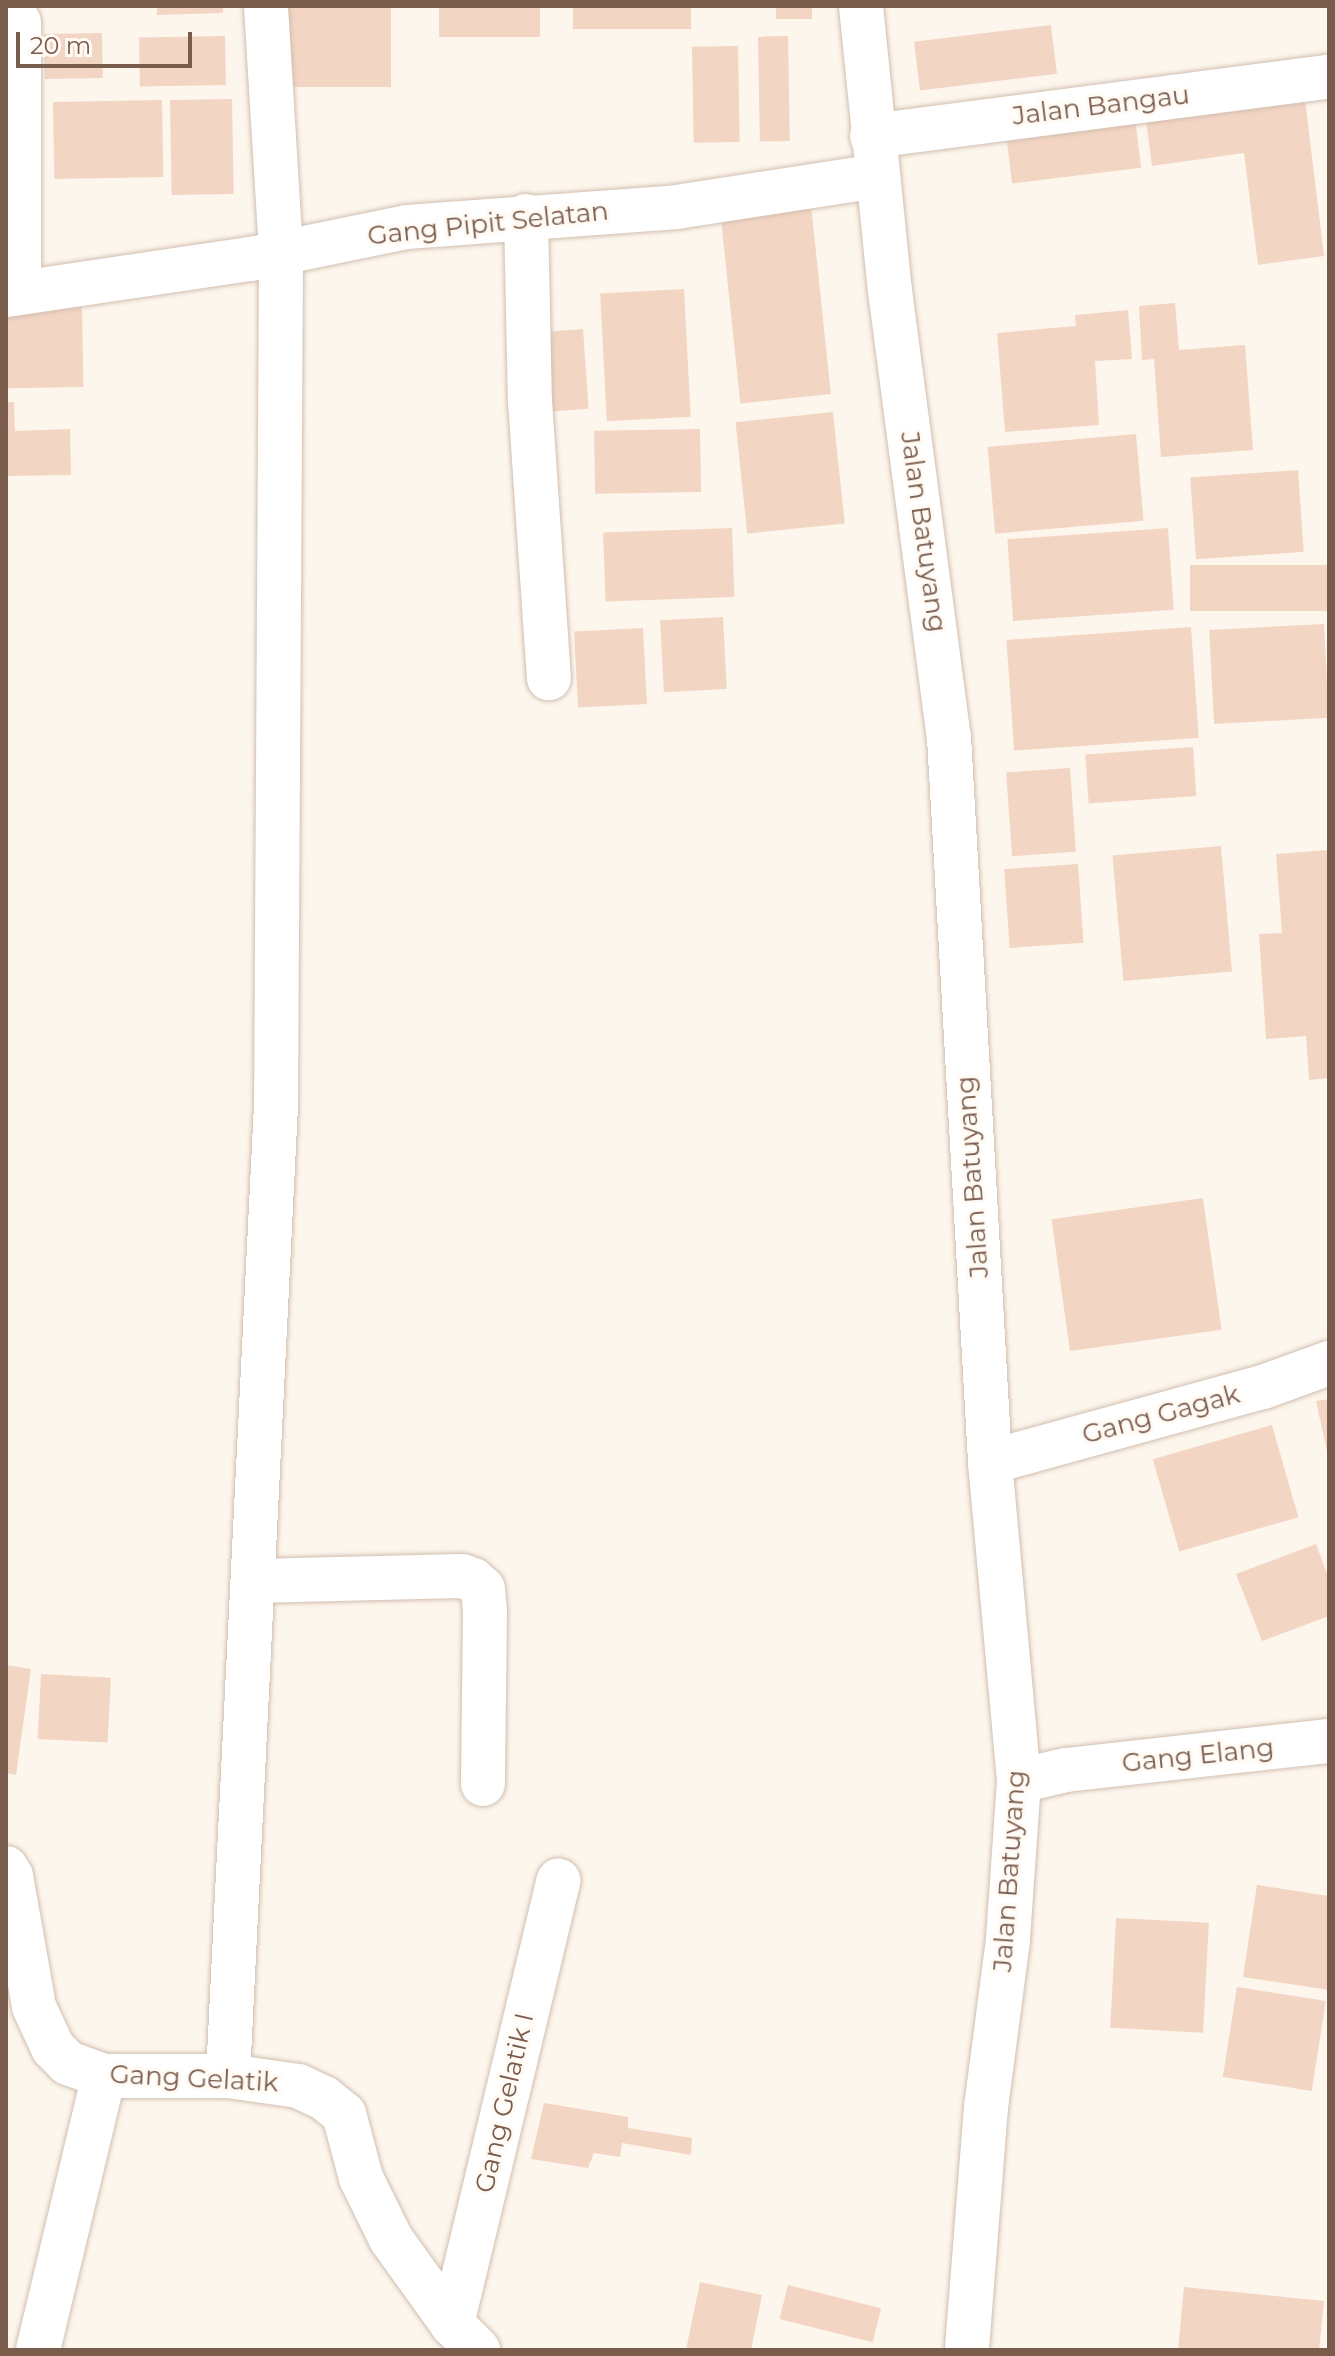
<!DOCTYPE html>
<style>
body{margin:0}
#map{position:relative;width:1335px;height:2356px;overflow:hidden;background:#fdf6ec;font-family:Montserrat,sans-serif}
div>[style]{position:absolute}
.building>*{inset:0;background:#f3d5c3;transform-origin:0 0}
.roads{filter:drop-shadow(0 0 2px #d1beb0) drop-shadow(0 0 2px #d1beb0)}
.minor>*{height:44px;margin:-22px;padding:0 22px;transform-origin:22px;border-radius:22px;background:#fff}
.tertiary>*{height:44px;margin:-22px;padding:0 22px;transform-origin:22px;border-radius:22px;background:#fff}
span{translate:-50% -50%;white-space:nowrap;text-align:center;line-height:1.15;-webkit-text-stroke:6px #fffaf3;paint-order:stroke}
.street-label{font-size:26px;color:#7a5c4d}
.frame{position:absolute;inset:0;border:8px solid #7a5c4d;pointer-events:none}
.scale{position:absolute;left:16px;top:32px;width:176px;height:36px;box-sizing:border-box;border:4px solid #7a5c4d;border-top:0;padding-left:10px;font-size:24px;line-height:28px;white-space:nowrap;color:#7a5c4d;-webkit-text-stroke:6px #fffaf3;paint-order:stroke}
</style>
<div id="map">
<div class="building">
<i style="clip-path:polygon(157px 6px,223px 6px,223px 13px,157px 15px)"></i>
<i style="left:277px;top:6px;width:114px;height:81px"></i>
<i style="left:439px;top:6px;width:101px;height:31px"></i>
<i style="left:573px;top:6px;width:118px;height:23px"></i>
<i style="left:776px;top:6px;width:36px;height:13px"></i>
<i style="left:1051px;top:25px;width:49px;height:138px;rotate:83deg"></i>
<i style="left:102px;top:33px;width:45px;height:58px;rotate:89deg"></i>
<i style="left:225px;top:36px;width:49px;height:86px;rotate:89deg"></i>
<i style="left:788px;top:36px;width:105px;height:30px;rotate:89deg"></i>
<i style="left:738px;top:46px;width:96px;height:46px;rotate:89deg"></i>
<i style="clip-path:polygon(1304px 91px,1324px 256px,1258px 265px,1244px 153px,1152px 166px,1145px 112px)"></i>
<i style="left:232px;top:99px;width:95px;height:62px;rotate:89deg"></i>
<i style="left:162px;top:100px;width:77px;height:109px;rotate:89deg"></i>
<i style="left:1135px;top:118px;width:50px;height:130px;rotate:83deg"></i>
<i style="left:811px;top:205px;width:190px;height:91px;rotate:84deg"></i>
<i style="left:684px;top:289px;width:128px;height:84px;rotate:87deg"></i>
<i style="clip-path:polygon(1175px 303px,1179px 350px,1245px 345px,1253px 450px,1161px 457px,1154px 359px,1142px 360px,1139px 306px)"></i>
<i style="left:82px;top:306px;width:81px;height:76px;rotate:89deg"></i>
<i style="clip-path:polygon(1128px 310px,1132px 359px,1095px 361px,1099px 425px,1005px 432px,997px 333px,1076px 326px,1075px 315px)"></i>
<i style="left:583px;top:329px;width:80px;height:45px;rotate:86deg"></i>
<i style="clip-path:polygon(6px 402px,14px 402px,15px 431px,70px 429px,71px 475px,6px 476px)"></i>
<i style="left:833px;top:412px;width:112px;height:98px;rotate:84deg"></i>
<i style="left:700px;top:429px;width:63px;height:106px;rotate:89deg"></i>
<i style="left:1136px;top:434px;width:87px;height:149px;rotate:85deg"></i>
<i style="left:1298px;top:470px;width:82px;height:108px;rotate:86deg"></i>
<i style="left:732px;top:528px;width:69px;height:129px;rotate:88deg"></i>
<i style="left:1168px;top:528px;width:82px;height:161px;rotate:86deg"></i>
<i style="left:1329px;top:565px;width:46px;height:139px;rotate:90deg"></i>
<i style="left:723px;top:617px;width:72px;height:63px;rotate:87deg"></i>
<i style="left:1324px;top:624px;width:94px;height:115px;rotate:87deg"></i>
<i style="left:1191px;top:627px;width:111px;height:185px;rotate:86deg"></i>
<i style="left:643px;top:628px;width:76px;height:69px;rotate:87deg"></i>
<i style="left:1193px;top:747px;width:49px;height:108px;rotate:86deg"></i>
<i style="left:1070px;top:768px;width:84px;height:64px;rotate:86deg"></i>
<i style="left:1221px;top:846px;width:126px;height:109px;rotate:85deg"></i>
<i style="clip-path:polygon(1329px 850px,1329px 1078px,1309px 1080px,1306px 1036px,1266px 1039px,1259px 934px,1282px 933px,1276px 854px)"></i>
<i style="left:1078px;top:864px;width:79px;height:74px;rotate:86deg"></i>
<i style="left:1203px;top:1198px;width:133px;height:153px;rotate:82deg"></i>
<i style="clip-path:polygon(1329px 1399px,1329px 1456px,1328px 1456px,1316px 1401px)"></i>
<i style="left:1272px;top:1425px;width:96px;height:124px;rotate:74deg"></i>
<i style="clip-path:polygon(1316px 1544px,1329px 1579px,1329px 1616px,1262px 1641px,1236px 1574px)"></i>
<i style="clip-path:polygon(6px 1665px,31px 1669px,16px 1775px,6px 1773px)"></i>
<i style="left:41px;top:1674px;width:70px;height:65px;rotate:3deg"></i>
<i style="clip-path:polygon(1257px 1885px,1329px 1896px,1329px 1990px,1243px 1977px)"></i>
<i style="left:1116px;top:1918px;width:93px;height:110px;rotate:3deg"></i>
<i style="left:1237px;top:1987px;width:90px;height:91px;rotate:9deg"></i>
<i style="clip-path:polygon(544px 2103px,628px 2117px,628px 2128px,692px 2138px,691px 2155px,622px 2143px,620px 2157px,594px 2153px,588px 2168px,531px 2159px)"></i>
<i style="clip-path:polygon(700px 2282px,762px 2295px,751px 2350px,686px 2350px)"></i>
<i style="left:788px;top:2285px;width:96px;height:35px;rotate:14deg"></i>
<i style="clip-path:polygon(1184px 2287px,1324px 2301px,1319px 2350px,1178px 2350px)"></i>
</div>
<div class="roads">
<div class="minor">
<i style="left:872px;top:136px;width:461px;rotate:-7.4deg"></i>
<i style="left:526px;top:216px;width:185px;rotate:88.8deg"></i>
<i style="left:530px;top:401px;width:278px;rotate:86.1deg"></i>
<i style="left:19px;top:293px;width:271px;rotate:-90deg"></i>
<i style="left:6px;top:295px;width:248px;rotate:-8.4deg"></i>
<i style="left:251px;top:259px;width:159px;rotate:-11.6deg"></i>
<i style="left:407px;top:227px;width:271px;rotate:-4.2deg"></i>
<i style="left:677px;top:207px;width:202px;rotate:-8.8deg"></i>
<i style="left:990px;top:1462px;width:283px;rotate:-15.4deg"></i>
<i style="left:1263px;top:1387px;width:70px;rotate:-20deg"></i>
<i style="left:254px;top:1581px;width:208px;rotate:-1.4deg"></i>
<i style="left:462px;top:1576px;width:12px;rotate:20deg"></i>
<i style="left:473px;top:1580px;width:13px;rotate:42deg"></i>
<i style="left:483px;top:1589px;width:23px;rotate:85deg"></i>
<i style="left:485px;top:1612px;width:172px;rotate:90.7deg"></i>
<i style="left:1019px;top:1781px;width:48px;rotate:-13.2deg"></i>
<i style="left:1066px;top:1770px;width:265px;rotate:-6.3deg"></i>
<i style="left:6px;top:1868px;width:9px;rotate:58deg"></i>
<i style="left:11px;top:1876px;width:133px;rotate:80deg"></i>
<i style="left:34px;top:2007px;width:45px;rotate:65.1deg"></i>
<i style="left:53px;top:2048px;width:21px;rotate:45deg"></i>
<i style="left:68px;top:2063px;width:38px;rotate:20deg"></i>
<i style="left:104px;top:2076px;width:124px"></i>
<i style="left:228px;top:2076px;width:71px;rotate:8.1deg"></i>
<i style="left:298px;top:2086px;width:29px;rotate:25deg"></i>
<i style="left:324px;top:2098px;width:26px;rotate:39deg"></i>
<i style="left:344px;top:2114px;width:66px;rotate:75.1deg"></i>
<i style="left:361px;top:2178px;width:68px;rotate:63.8deg"></i>
<i style="left:391px;top:2239px;width:105px;rotate:54.3deg"></i>
<i style="left:452px;top:2324px;width:37px;rotate:45deg"></i>
<i style="left:228px;top:2076px;width:971px;rotate:-87.17deg"></i>
<i style="left:276px;top:1106px;width:854px;rotate:-89.66deg"></i>
<i style="left:281px;top:252px;width:246px;rotate:-93.5deg"></i>
<i style="left:452px;top:2324px;width:456px;rotate:-76.5deg"></i>
<i style="left:38px;top:2350px;width:282px;rotate:-76.5deg"></i>
</div>
<div class="tertiary">
<i style="left:861px;top:6px;width:286px;rotate:84.2deg"></i>
<i style="left:890px;top:291px;width:450px;rotate:82.5deg"></i>
<i style="left:949px;top:737px;width:726px;rotate:86.76deg"></i>
<i style="left:990px;top:1462px;width:320px;rotate:84.8deg"></i>
<i style="left:1019px;top:1781px;width:159px;rotate:94deg"></i>
<i style="left:1008px;top:1940px;width:168px;rotate:97.5deg"></i>
<i style="left:986px;top:2107px;width:244px;rotate:94.5deg"></i>
</div>
</div>
<div class="street-label">
<span style="left:1101px;top:106px;rotate:-7deg">Jalan Bangau</span>
<span style="left:488px;top:224px;rotate:-6deg">Gang Pipit Selatan</span>
<span style="left:923px;top:532px;rotate:82deg">Jalan Batuyang</span>
<span style="left:973px;top:1177px;rotate:-94deg">Jalan Batuyang</span>
<span style="left:1161px;top:1415px;rotate:-15deg">Gang Gagak</span>
<span style="left:1198px;top:1756px;rotate:-6deg">Gang Elang</span>
<span style="left:1010px;top:1871px;rotate:-86deg">Jalan Batuyang</span>
<span style="left:194px;top:2079px;rotate:3deg">Gang Gelatik</span>
<span style="left:505px;top:2103px;rotate:-77deg">Gang Gelatik I</span>
</div>
<div class="frame"></div>
<div class="scale">20 m</div>
</div>
